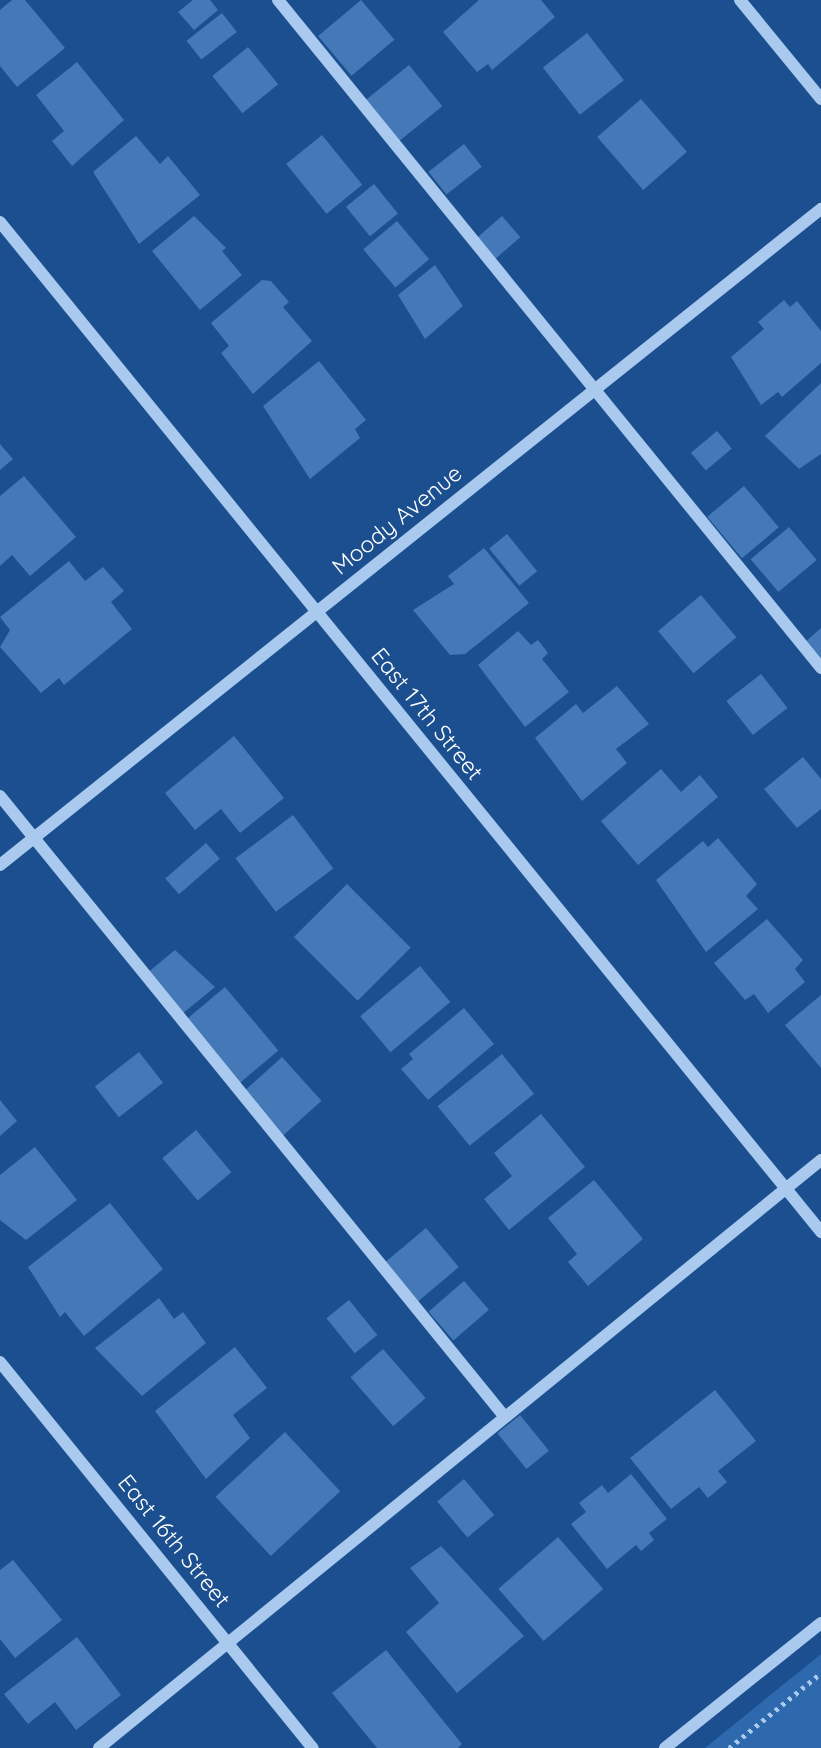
<!DOCTYPE html>
<style>
body{margin:0}
#map{position:relative;width:821px;height:1748px;overflow:hidden;background:#1b4f8f;font-family:Quicksand,sans-serif}
div>[style]{position:absolute}
.green>*{inset:0;background:#2e69ad}
.building>*{inset:0;background:#4478b7;transform-origin:0 0}
.path>*{height:4.5px;margin-top:-2.25px;transform-origin:0;background:repeating-linear-gradient(90deg,#a9c9ee 0 3.5px,transparent 0 8.5px)}
.minor>*{height:12px;margin:-6px;padding:0 6px;transform-origin:6px;border-radius:6px;background:#a9c9ee}
span{translate:-50% -50%;white-space:nowrap;text-align:center;line-height:1.15;-webkit-text-stroke:6px #1b4f8f;paint-order:stroke}
.street-label{font-size:23px;color:#fff}
</style>
<div id="map">
<div class="green">
<i style="clip-path:polygon(821px 1654px,821px 1748px,705px 1748px)"></i>
</div>
<div class="building">
<i style="clip-path:polygon(12px 0,25px 0,65px 48px,17px 87px,0 66px,0 10px)"></i>
<i style="clip-path:polygon(193px 0,210px 0,218px 10px,194px 30px,178px 12px)"></i>
<i style="left:361px;top:0;width:52px;height:56px;rotate:50deg"></i>
<i style="clip-path:polygon(479px 0,541px 0,555px 17px,492px 70px,488px 64px,477px 72px,443px 32px)"></i>
<i style="left:222px;top:13px;width:24px;height:45px;rotate:52deg"></i>
<i style="left:587px;top:33px;width:60px;height:56px;rotate:52deg"></i>
<i style="left:248px;top:47px;width:48px;height:46px;rotate:51deg"></i>
<i style="clip-path:polygon(77px 62px,124px 120px,72px 166px,52px 141px,64px 131px,36px 95px)"></i>
<i style="left:409px;top:65px;width:53px;height:55px;rotate:51deg"></i>
<i style="left:641px;top:99px;width:70px;height:58px;rotate:49deg"></i>
<i style="left:322px;top:135px;width:64px;height:46px;rotate:51deg"></i>
<i style="clip-path:polygon(136px 136px,160px 164px,168px 156px,200px 195px,139px 244px,93px 172px)"></i>
<i style="left:464px;top:144px;width:29px;height:45px;rotate:52deg"></i>
<i style="left:374px;top:184px;width:38px;height:36px;rotate:51deg"></i>
<i style="clip-path:polygon(194px 216px,226px 248px,222px 251px,242px 275px,200px 310px,152px 251px)"></i>
<i style="left:502px;top:216px;width:28px;height:36px;rotate:49deg"></i>
<i style="left:397px;top:221px;width:50px;height:44px;rotate:50deg"></i>
<i style="clip-path:polygon(435px 265px,463px 306px,425px 339px,398px 295px)"></i>
<i style="clip-path:polygon(262px 280px,271px 281px,289px 302px,283px 307px,312px 341px,253px 394px,221px 353px,229px 346px,211px 323px)"></i>
<i style="clip-path:polygon(784px 300px,790px 307px,797px 301px,821px 331px,821px 363px,782px 397px,778px 392px,761px 405px,731px 357px,764px 329px,758px 322px)"></i>
<i style="clip-path:polygon(319px 361px,366px 420px,355px 429px,360px 438px,310px 479px,263px 406px)"></i>
<i style="clip-path:polygon(821px 383px,821px 454px,799px 469px,765px 436px)"></i>
<i style="left:717px;top:431px;width:23px;height:34px;rotate:50deg"></i>
<i style="clip-path:polygon(0 444px,13px 459px,0 470px)"></i>
<i style="clip-path:polygon(24px 476px,76px 537px,30px 576px,12px 555px,0 566px,0 496px)"></i>
<i style="left:744px;top:486px;width:54px;height:48px;rotate:50deg"></i>
<i style="left:789px;top:527px;width:43px;height:50px;rotate:50deg"></i>
<i style="left:507px;top:534px;width:48px;height:23px;rotate:51deg"></i>
<i style="clip-path:polygon(484px 548px,529px 603px,465px 654px,450px 655px,413px 610px,454px 584px,448px 576px)"></i>
<i style="clip-path:polygon(69px 561px,85px 581px,103px 567px,124px 591px,111px 602px,132px 629px,64px 685px,59px 678px,41px 693px,0 647px,10px 630px,0 617px)"></i>
<i style="left:701px;top:595px;width:55px;height:56px;rotate:50deg"></i>
<i style="clip-path:polygon(821px 628px,821px 663px,804px 643px)"></i>
<i style="clip-path:polygon(518px 631px,531px 645px,538px 640px,548px 653px,542px 659px,569px 692px,525px 727px,478px 665px)"></i>
<i style="left:761px;top:674px;width:43px;height:44px;rotate:52deg"></i>
<i style="clip-path:polygon(617px 686px,649px 724px,616px 749px,627px 763px,582px 801px,535px 738px,576px 704px,583px 713px)"></i>
<i style="clip-path:polygon(234px 736px,284px 798px,240px 833px,221px 809px,195px 830px,165px 793px)"></i>
<i style="clip-path:polygon(803px 757px,821px 779px,821px 809px,797px 828px,764px 789px)"></i>
<i style="clip-path:polygon(661px 769px,681px 792px,700px 775px,718px 797px,638px 865px,601px 821px)"></i>
<i style="left:293px;top:815px;width:67px;height:72px;rotate:53deg"></i>
<i style="clip-path:polygon(718px 838px,757px 884px,746px 896px,758px 909px,706px 952px,656px 880px,703px 841px,708px 847px)"></i>
<i style="left:206px;top:843px;width:21px;height:54px;rotate:49deg"></i>
<i style="left:347px;top:884px;width:90px;height:75px;rotate:45deg"></i>
<i style="clip-path:polygon(767px 919px,803px 960px,795px 969px,805px 982px,768px 1013px,754px 994px,745px 1000px,714px 963px)"></i>
<i style="clip-path:polygon(175px 950px,215px 987px,182px 1014px,147px 973px)"></i>
<i style="left:420px;top:966px;width:47px;height:78px;rotate:50deg"></i>
<i style="left:225px;top:987px;width:83px;height:53px;rotate:50deg"></i>
<i style="clip-path:polygon(821px 995px,821px 1068px,785px 1025px)"></i>
<i style="clip-path:polygon(464px 1008px,494px 1044px,428px 1100px,401px 1069px,413px 1059px,409px 1054px)"></i>
<i style="left:139px;top:1052px;width:39px;height:56px;rotate:52deg"></i>
<i style="left:502px;top:1054px;width:51px;height:83px;rotate:51deg"></i>
<i style="left:282px;top:1057px;width:59px;height:52px;rotate:48deg"></i>
<i style="clip-path:polygon(0 1100px,17px 1121px,0 1136px)"></i>
<i style="clip-path:polygon(541px 1114px,585px 1167px,509px 1230px,484px 1199px,512px 1176px,494px 1153px)"></i>
<i style="left:196px;top:1130px;width:55px;height:44px;rotate:50deg"></i>
<i style="clip-path:polygon(35px 1147px,77px 1200px,26px 1240px,0 1220px,0 1175px)"></i>
<i style="clip-path:polygon(594px 1180px,643px 1239px,588px 1286px,568px 1262px,577px 1254px,548px 1218px)"></i>
<i style="clip-path:polygon(110px 1203px,163px 1269px,84px 1336px,65px 1312px,60px 1317px,28px 1267px)"></i>
<i style="left:426px;top:1228px;width:51px;height:53px;rotate:50deg"></i>
<i style="left:464px;top:1281px;width:38px;height:47px;rotate:49deg"></i>
<i style="clip-path:polygon(159px 1298px,174px 1319px,183px 1312px,206px 1343px,142px 1396px,95px 1348px)"></i>
<i style="left:349px;top:1300px;width:45px;height:29px;rotate:51deg"></i>
<i style="clip-path:polygon(235px 1347px,267px 1388px,233px 1415px,250px 1438px,206px 1479px,155px 1411px)"></i>
<i style="left:383px;top:1349px;width:65px;height:43px;rotate:49deg"></i>
<i style="clip-path:polygon(715px 1390px,756px 1441px,718px 1471px,727px 1482px,708px 1498px,699px 1487px,671px 1509px,630px 1458px)"></i>
<i style="left:520px;top:1415px;width:46px;height:29px;rotate:51deg"></i>
<i style="left:285px;top:1432px;width:81px;height:95px;rotate:47deg"></i>
<i style="clip-path:polygon(631px 1474px,667px 1519px,649px 1533px,654px 1540px,641px 1551px,636px 1545px,607px 1569px,571px 1524px,586px 1512px,579px 1503px,602px 1485px,608px 1493px)"></i>
<i style="left:464px;top:1479px;width:47px;height:35px;rotate:50deg"></i>
<i style="left:558px;top:1537px;width:69px;height:79px;rotate:49deg"></i>
<i style="clip-path:polygon(441px 1546px,524px 1636px,457px 1693px,406px 1632px,439px 1603px,410px 1568px)"></i>
<i style="clip-path:polygon(13px 1560px,62px 1620px,15px 1658px,0 1639px,0 1570px)"></i>
<i style="clip-path:polygon(77px 1637px,121px 1695px,76px 1730px,55px 1702px,28px 1724px,4px 1694px)"></i>
<i style="clip-path:polygon(386px 1650px,462px 1744px,458px 1748px,377px 1748px,332px 1693px)"></i>
</div>
<div class="path">
<i style="left:729px;top:1748px;width:119px;rotate:-39.2deg"></i>
</div>
<div class="minor">
<i style="left:278px;top:0;width:861px;rotate:50.89deg"></i>
<i style="left:740px;top:0;width:128px;rotate:50.7deg"></i>
<i style="left:0;top:222px;width:1302px;rotate:50.89deg"></i>
<i style="left:0;top:796px;width:799px;rotate:50.89deg"></i>
<i style="left:0;top:865px;width:1051px;rotate:-38.63deg"></i>
<i style="left:0;top:1362px;width:497px;rotate:51deg"></i>
<i style="left:99px;top:1748px;width:931px;rotate:-39.16deg"></i>
<i style="left:665px;top:1748px;width:200px;rotate:-38.7deg"></i>
</div>
<div class="street-label">
<span style="left:397px;top:520px;rotate:-39deg">Moody Avenue</span>
<span style="left:427px;top:714px;rotate:51deg">East 17th Street</span>
<span style="left:174px;top:1541px;rotate:51deg">East 16th Street</span>
</div>
</div>
